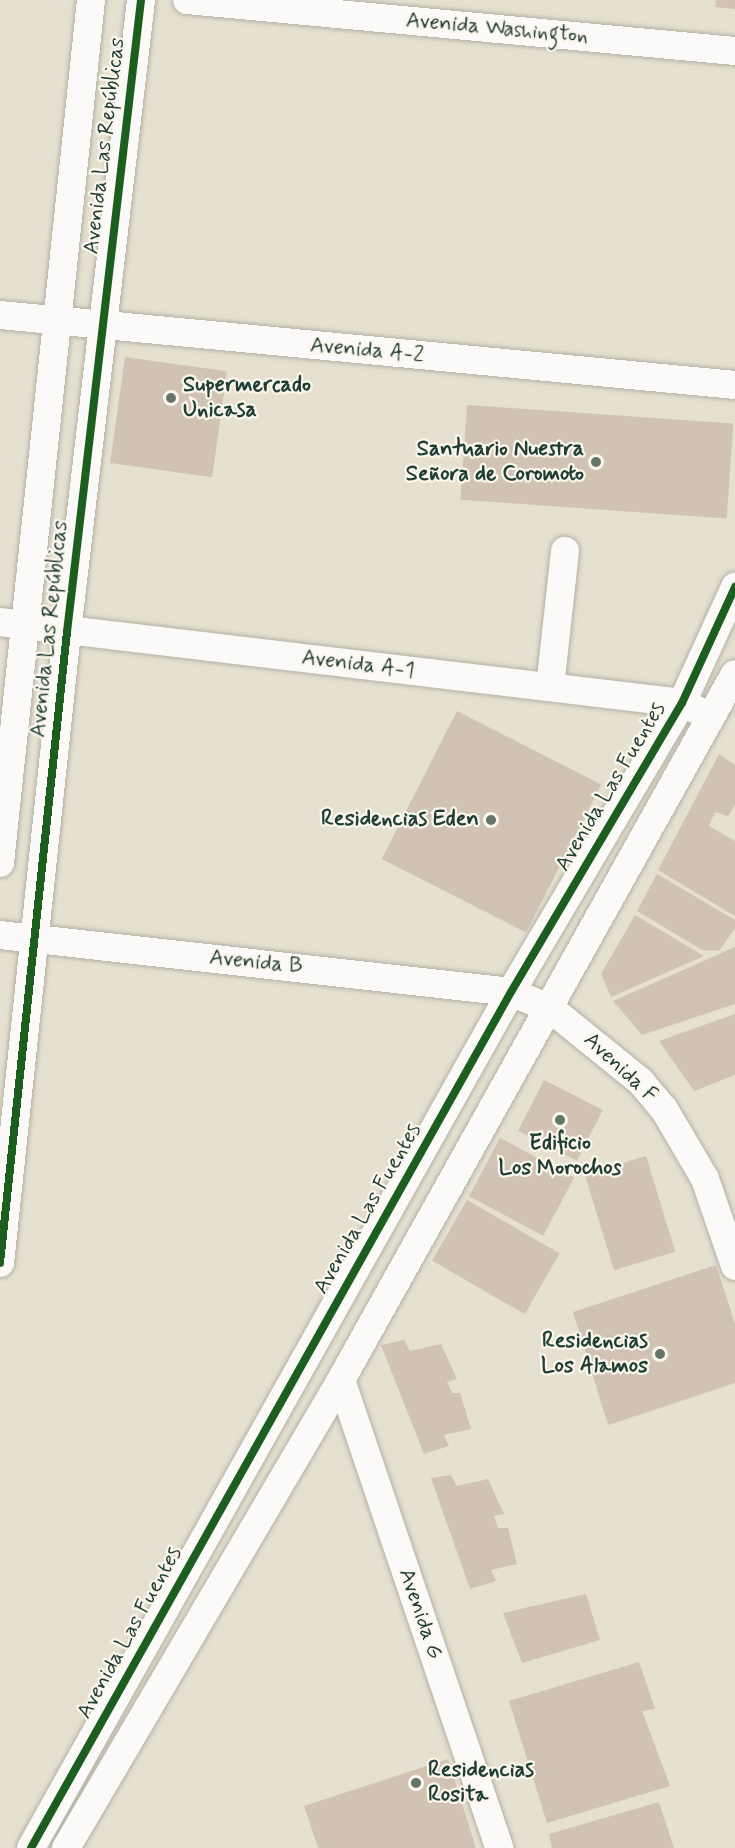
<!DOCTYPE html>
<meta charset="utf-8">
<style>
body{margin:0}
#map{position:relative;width:735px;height:1848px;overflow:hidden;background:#e5e0cf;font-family:Mynerve,sans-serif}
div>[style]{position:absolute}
.building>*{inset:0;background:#d1c3b3;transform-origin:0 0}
.roads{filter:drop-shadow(0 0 2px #b1b1a5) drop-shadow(0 0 2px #b1b1a5)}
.minor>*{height:28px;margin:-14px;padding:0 14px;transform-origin:14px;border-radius:14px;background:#fbfaf8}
.cycleway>*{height:8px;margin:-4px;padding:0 4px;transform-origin:4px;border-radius:4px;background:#1b5e20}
.dots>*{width:16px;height:16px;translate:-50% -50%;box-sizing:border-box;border:3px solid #fbf7ec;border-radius:50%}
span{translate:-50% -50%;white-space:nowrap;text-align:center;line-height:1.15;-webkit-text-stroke:4.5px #fbf7ec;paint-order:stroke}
.street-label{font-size:22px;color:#1f3d34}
.poi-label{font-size:22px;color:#1f3d34;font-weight:700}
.left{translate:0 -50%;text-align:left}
.right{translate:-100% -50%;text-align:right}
</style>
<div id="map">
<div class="building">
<i style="clip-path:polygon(716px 0,735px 0,735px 9px,715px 7px)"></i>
<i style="left:125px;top:357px;width:103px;height:107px;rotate:8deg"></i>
<i style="left:467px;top:405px;width:267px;height:95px;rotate:4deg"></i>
<i style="left:457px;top:711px;width:162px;height:166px;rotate:27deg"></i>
<i style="clip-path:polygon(719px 754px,735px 765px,735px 805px,728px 816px,715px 812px,709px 826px,735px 841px,735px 916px,658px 870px)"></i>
<i style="clip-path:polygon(657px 874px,735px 920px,735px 928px,719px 951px,702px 950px,637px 911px)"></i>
<i style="clip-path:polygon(635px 915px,704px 956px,611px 997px,601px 974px)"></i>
<i style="clip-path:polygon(735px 947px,735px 1004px,642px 1035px,613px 1001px)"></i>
<i style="clip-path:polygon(735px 1014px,735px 1075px,694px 1091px,659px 1041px)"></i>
<i style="left:544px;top:1080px;width:66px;height:57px;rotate:27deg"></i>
<i style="left:500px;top:1138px;width:84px;height:66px;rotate:28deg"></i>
<i style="left:646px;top:1156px;width:100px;height:64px;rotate:73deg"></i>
<i style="left:467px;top:1200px;width:107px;height:70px;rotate:30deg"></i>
<i style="clip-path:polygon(716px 1265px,735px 1324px,735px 1383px,608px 1425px,573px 1312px)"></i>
<i style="clip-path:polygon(404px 1340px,410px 1351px,441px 1344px,457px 1379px,447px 1382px,452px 1393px,460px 1393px,471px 1429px,444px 1435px,449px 1446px,424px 1454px,381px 1345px)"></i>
<i style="clip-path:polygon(451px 1475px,457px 1486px,488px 1479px,504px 1514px,494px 1516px,498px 1528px,508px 1528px,517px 1564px,491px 1570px,496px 1581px,470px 1589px,431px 1478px)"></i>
<i style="clip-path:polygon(586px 1594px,600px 1640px,522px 1663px,503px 1613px)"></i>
<i style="clip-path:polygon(639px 1662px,655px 1709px,642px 1711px,670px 1786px,547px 1823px,509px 1701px)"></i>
<i style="clip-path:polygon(448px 1759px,476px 1848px,318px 1848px,304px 1806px)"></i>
<i style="clip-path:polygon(659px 1802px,674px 1848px,552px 1848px,549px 1834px)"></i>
</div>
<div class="roads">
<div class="minor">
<i style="left:187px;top:0;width:550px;rotate:5.32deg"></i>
<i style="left:0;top:315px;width:738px;rotate:5.44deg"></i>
<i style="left:0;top:622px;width:687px;rotate:6.77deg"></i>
<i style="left:682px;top:703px;width:17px;rotate:25deg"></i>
<i style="left:550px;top:687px;width:137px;rotate:-83.7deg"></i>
<i style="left:0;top:863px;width:868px;rotate:-83.98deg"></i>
<i style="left:0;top:935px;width:514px;rotate:6.36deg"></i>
<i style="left:511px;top:992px;width:43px;rotate:23deg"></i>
<i style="left:551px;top:1009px;width:116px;rotate:39deg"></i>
<i style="left:641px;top:1082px;width:35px;rotate:50deg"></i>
<i style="left:664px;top:1109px;width:81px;rotate:59.6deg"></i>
<i style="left:705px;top:1179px;width:92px;rotate:71deg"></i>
<i style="left:0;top:1263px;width:635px;rotate:-83.94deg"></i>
<i style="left:67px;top:632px;width:636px;rotate:-83.32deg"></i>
<i style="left:341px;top:1380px;width:494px;rotate:71.3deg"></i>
<i style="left:31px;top:1848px;width:981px;rotate:-60.72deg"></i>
<i style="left:511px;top:992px;width:336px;rotate:-59.4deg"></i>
<i style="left:682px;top:703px;width:128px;rotate:-65.4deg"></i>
<i style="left:66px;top:1848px;width:543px;rotate:-59.56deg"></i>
<i style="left:341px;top:1380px;width:808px;rotate:-60.84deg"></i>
</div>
</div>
<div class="cycleway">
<i style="left:0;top:1263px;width:635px;rotate:-83.94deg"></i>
<i style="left:67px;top:632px;width:636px;rotate:-83.32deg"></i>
<i style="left:31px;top:1848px;width:981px;rotate:-60.72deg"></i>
<i style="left:511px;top:992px;width:336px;rotate:-59.4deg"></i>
<i style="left:682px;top:703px;width:128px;rotate:-65.4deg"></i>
</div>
<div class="dots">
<i style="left:171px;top:398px;background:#64766a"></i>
<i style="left:596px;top:462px;background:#64766a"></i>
<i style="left:491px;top:820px;background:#64766a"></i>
<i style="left:560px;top:1120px;background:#64766a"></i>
<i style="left:660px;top:1354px;background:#64766a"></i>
<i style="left:416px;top:1783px;background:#64766a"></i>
</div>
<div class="street-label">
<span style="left:497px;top:29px;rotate:5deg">Avenida Washington</span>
<span style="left:105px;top:146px;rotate:-83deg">Avenida Las Repúblicas</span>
<span style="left:367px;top:351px;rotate:5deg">Avenida A-2</span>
<span style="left:50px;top:629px;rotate:-84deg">Avenida Las Repúblicas</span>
<span style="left:358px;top:665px;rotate:7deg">Avenida A-1</span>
<span style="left:611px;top:787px;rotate:-59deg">Avenida Las Fuentes</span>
<span style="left:256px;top:963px;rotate:6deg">Avenida B</span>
<span style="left:620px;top:1068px;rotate:43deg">Avenida F</span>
<span style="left:368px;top:1209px;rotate:-60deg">Avenida Las Fuentes</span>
<span style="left:420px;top:1614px;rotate:71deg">Avenida G</span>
<span style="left:130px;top:1633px;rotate:-61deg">Avenida Las Fuentes</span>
</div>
<div class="poi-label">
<span class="left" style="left:183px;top:398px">Supermercado<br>Unicasa</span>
<span class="right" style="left:584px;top:462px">Santuario Nuestra<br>Señora de Coromoto</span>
<span class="right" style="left:479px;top:820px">Residencias Eden</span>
<span style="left:560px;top:1156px">Edificio<br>Los Morochos</span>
<span class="right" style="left:648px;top:1354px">Residencias<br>Los Alamos</span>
<span class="left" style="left:428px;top:1783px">Residencias<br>Rosita</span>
</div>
</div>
